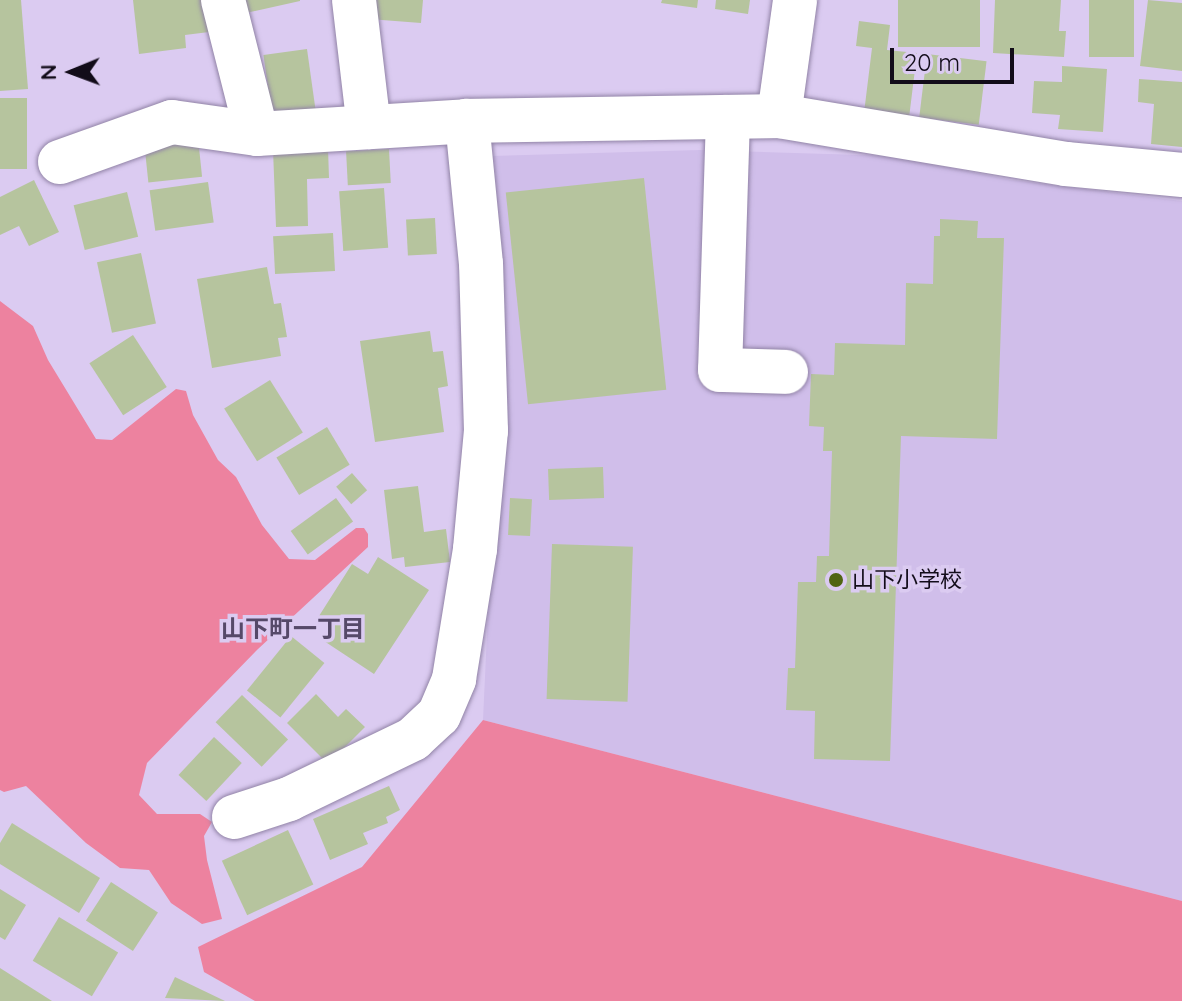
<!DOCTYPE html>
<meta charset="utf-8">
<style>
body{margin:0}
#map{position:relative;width:1182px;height:1001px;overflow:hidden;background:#dbcbf1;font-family:Quicksand,"Noto Sans JP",sans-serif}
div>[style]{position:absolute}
.built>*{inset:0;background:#d0beea}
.green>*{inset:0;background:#ed829f}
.building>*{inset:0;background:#b6c49e;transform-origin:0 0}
.roads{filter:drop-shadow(0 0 2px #9183a6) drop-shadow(0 0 2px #9183a6)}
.minor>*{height:44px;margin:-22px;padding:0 22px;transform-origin:22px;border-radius:22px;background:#fff}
.dots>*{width:22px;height:22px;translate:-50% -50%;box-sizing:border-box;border:4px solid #dbcbf1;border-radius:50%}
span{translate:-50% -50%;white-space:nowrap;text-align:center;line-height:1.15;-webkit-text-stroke:7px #dbcbf1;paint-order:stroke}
.poi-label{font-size:22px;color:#120c19}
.left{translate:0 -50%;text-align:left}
.neighbourhood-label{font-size:24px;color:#564969;font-weight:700}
.north{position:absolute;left:32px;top:32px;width:80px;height:80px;-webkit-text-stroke:6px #dbcbf1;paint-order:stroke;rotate:269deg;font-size:22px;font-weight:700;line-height:32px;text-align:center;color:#120c19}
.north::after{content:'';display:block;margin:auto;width:28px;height:36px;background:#120c19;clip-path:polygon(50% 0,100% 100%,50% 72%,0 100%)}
.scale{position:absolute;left:890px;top:48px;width:124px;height:36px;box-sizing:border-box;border:4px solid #120c19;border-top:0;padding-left:10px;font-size:24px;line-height:28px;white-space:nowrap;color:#120c19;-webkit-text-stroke:6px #dbcbf1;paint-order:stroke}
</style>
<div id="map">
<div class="built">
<i style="clip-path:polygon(700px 150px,893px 156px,1011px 180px,1182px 201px,1182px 901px,483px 720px,496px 439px,491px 156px)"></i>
</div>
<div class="green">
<i style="clip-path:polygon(0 301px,33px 326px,48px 360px,96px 439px,112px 440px,176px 389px,186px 391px,193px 415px,218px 460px,236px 477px,262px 525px,289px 559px,315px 560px,356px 528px,364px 528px,368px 534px,368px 547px,258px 649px,147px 763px,139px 795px,157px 814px,200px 814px,212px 822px,204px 836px,207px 860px,222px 919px,202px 924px,171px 903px,149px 870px,120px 868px,86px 843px,26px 786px,4px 792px,0 790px)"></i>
<i style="clip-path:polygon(483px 720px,1182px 901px,1182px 1001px,255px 1001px,204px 972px,198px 947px,362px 867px)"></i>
</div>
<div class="building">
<i style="clip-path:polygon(0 0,21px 0,28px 89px,0 91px)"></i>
<i style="clip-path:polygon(133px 0,205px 0,209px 32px,185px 35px,186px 48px,139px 54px)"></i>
<i style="clip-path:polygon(243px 0,300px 0,300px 1px,246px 13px)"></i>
<i style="clip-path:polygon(371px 0,423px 0,421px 23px,369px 19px)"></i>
<i style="clip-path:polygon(662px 0,698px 0,697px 8px,661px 3px)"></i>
<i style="clip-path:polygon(716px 0,750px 0,748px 14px,715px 9px)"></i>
<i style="left:898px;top:0;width:82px;height:47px"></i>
<i style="clip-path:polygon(995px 0,1061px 0,1059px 31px,1066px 31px,1064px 57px,993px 53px)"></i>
<i style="left:1089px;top:0;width:45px;height:57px"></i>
<i style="clip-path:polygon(1148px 0,1182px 3px,1182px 71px,1140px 66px)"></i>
<i style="clip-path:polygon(859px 21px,890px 25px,887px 50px,917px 53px,909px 118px,864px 113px,872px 48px,856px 46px)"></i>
<i style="left:307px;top:49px;width:68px;height:44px;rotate:82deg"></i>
<i style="left:927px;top:54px;width:60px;height:64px;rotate:7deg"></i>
<i style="clip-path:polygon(1062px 66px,1107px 69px,1103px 132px,1058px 129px,1060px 115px,1032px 113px,1034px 81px,1062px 82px)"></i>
<i style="clip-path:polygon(1139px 79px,1182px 82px,1182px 147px,1151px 144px,1154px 104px,1138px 102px)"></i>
<i style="left:0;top:98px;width:27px;height:71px"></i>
<i style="left:198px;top:138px;width:39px;height:54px;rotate:84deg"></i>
<i style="clip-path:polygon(328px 148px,329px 178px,307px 179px,308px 226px,276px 227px,273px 150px)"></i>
<i style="left:389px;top:149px;width:34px;height:43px;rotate:87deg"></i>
<i style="left:644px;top:178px;width:213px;height:139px;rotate:84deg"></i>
<i style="clip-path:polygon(34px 180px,59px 232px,29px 246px,19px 226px,0 235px,0 197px)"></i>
<i style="left:208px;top:182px;width:41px;height:59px;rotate:82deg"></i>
<i style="left:384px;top:188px;width:60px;height:45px;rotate:86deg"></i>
<i style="left:127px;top:192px;width:46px;height:55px;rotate:76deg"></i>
<i style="left:435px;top:218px;width:36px;height:29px;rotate:87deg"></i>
<i style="clip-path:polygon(940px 219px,978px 221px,977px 238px,1004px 238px,997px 439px,901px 436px,890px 761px,814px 759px,815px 711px,786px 710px,788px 668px,795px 668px,798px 582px,816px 582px,817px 556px,829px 556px,832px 451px,823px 451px,824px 427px,809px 426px,811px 374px,834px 375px,835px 343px,905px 345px,906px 283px,933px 284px,934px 236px,940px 236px)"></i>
<i style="left:333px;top:233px;width:38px;height:60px;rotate:87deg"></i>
<i style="left:141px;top:253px;width:72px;height:45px;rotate:78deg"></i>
<i style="clip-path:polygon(267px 267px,274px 304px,281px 303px,287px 337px,278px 338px,281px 356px,212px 368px,197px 279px)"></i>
<i style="clip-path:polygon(430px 331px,433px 352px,443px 351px,448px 386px,438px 388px,444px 432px,375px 442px,360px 341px)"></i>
<i style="left:133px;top:335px;width:62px;height:52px;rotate:57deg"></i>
<i style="left:270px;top:380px;width:62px;height:54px;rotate:58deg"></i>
<i style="left:327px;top:427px;width:44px;height:59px;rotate:59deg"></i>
<i style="left:603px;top:467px;width:31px;height:55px;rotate:88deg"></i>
<i style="left:352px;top:473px;width:23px;height:21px;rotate:49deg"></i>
<i style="clip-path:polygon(418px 486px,424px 532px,446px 529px,450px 562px,405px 567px,404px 557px,392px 559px,384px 490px)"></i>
<i style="left:336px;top:498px;width:29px;height:56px;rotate:54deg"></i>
<i style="left:510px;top:498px;width:22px;height:37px;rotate:3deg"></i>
<i style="left:552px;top:544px;width:81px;height:155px;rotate:2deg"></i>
<i style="clip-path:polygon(378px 557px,429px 590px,374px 674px,324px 641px,333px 626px,319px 616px,352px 564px,368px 574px)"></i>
<i style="left:291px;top:636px;width:43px;height:70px;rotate:39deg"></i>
<i style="clip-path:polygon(316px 694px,338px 717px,346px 709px,365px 727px,328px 764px,287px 723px)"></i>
<i style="left:242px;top:695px;width:64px;height:38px;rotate:44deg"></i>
<i style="left:214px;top:737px;width:38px;height:52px;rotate:43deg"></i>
<i style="clip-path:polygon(389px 786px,400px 810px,386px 817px,388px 823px,363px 833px,368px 844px,330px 860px,313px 819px)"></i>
<i style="clip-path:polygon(12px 823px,100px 878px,79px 913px,0 864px,0 843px)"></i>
<i style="left:288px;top:830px;width:60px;height:73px;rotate:65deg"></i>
<i style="left:111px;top:882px;width:56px;height:46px;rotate:33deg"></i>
<i style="clip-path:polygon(0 889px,26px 905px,5px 940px,0 937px)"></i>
<i style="left:59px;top:917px;width:69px;height:51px;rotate:31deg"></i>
<i style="clip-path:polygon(0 968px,52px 1001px,0 1001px)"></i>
<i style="clip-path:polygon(175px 977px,225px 1001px,165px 998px)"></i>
</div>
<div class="roads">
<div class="minor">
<i style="left:223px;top:0;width:138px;rotate:75.8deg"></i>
<i style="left:354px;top:0;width:128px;rotate:83.3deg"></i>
<i style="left:779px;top:116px;width:117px;rotate:-82.1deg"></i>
<i style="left:728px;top:117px;width:253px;rotate:91.8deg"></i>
<i style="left:720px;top:370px;width:66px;rotate:1.7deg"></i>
<i style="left:60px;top:162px;width:119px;rotate:-19.7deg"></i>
<i style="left:172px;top:122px;width:86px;rotate:8deg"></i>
<i style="left:257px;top:134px;width:210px;rotate:-3.5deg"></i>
<i style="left:467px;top:121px;width:312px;rotate:-0.9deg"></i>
<i style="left:779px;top:116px;width:291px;rotate:9.5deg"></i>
<i style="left:1066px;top:164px;width:117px;rotate:5.4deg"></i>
<i style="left:234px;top:817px;width:58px;rotate:-18.1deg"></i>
<i style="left:289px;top:799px;width:138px;rotate:-25.8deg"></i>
<i style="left:413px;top:739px;width:35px;rotate:-43deg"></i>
<i style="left:439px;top:715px;width:39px;rotate:-67deg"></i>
<i style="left:454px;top:679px;width:132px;rotate:-80.8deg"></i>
<i style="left:475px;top:549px;width:119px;rotate:-84.7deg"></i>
<i style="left:486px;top:431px;width:167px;rotate:-91.7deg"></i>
<i style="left:481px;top:264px;width:144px;rotate:-95.6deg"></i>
</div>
</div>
<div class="dots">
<i style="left:836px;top:580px;background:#506512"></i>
</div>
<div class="poi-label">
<span class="left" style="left:852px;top:580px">山下小学校</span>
</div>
<div class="neighbourhood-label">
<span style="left:293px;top:629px">山下町一丁目</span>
</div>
<div class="north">N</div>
<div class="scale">20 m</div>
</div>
